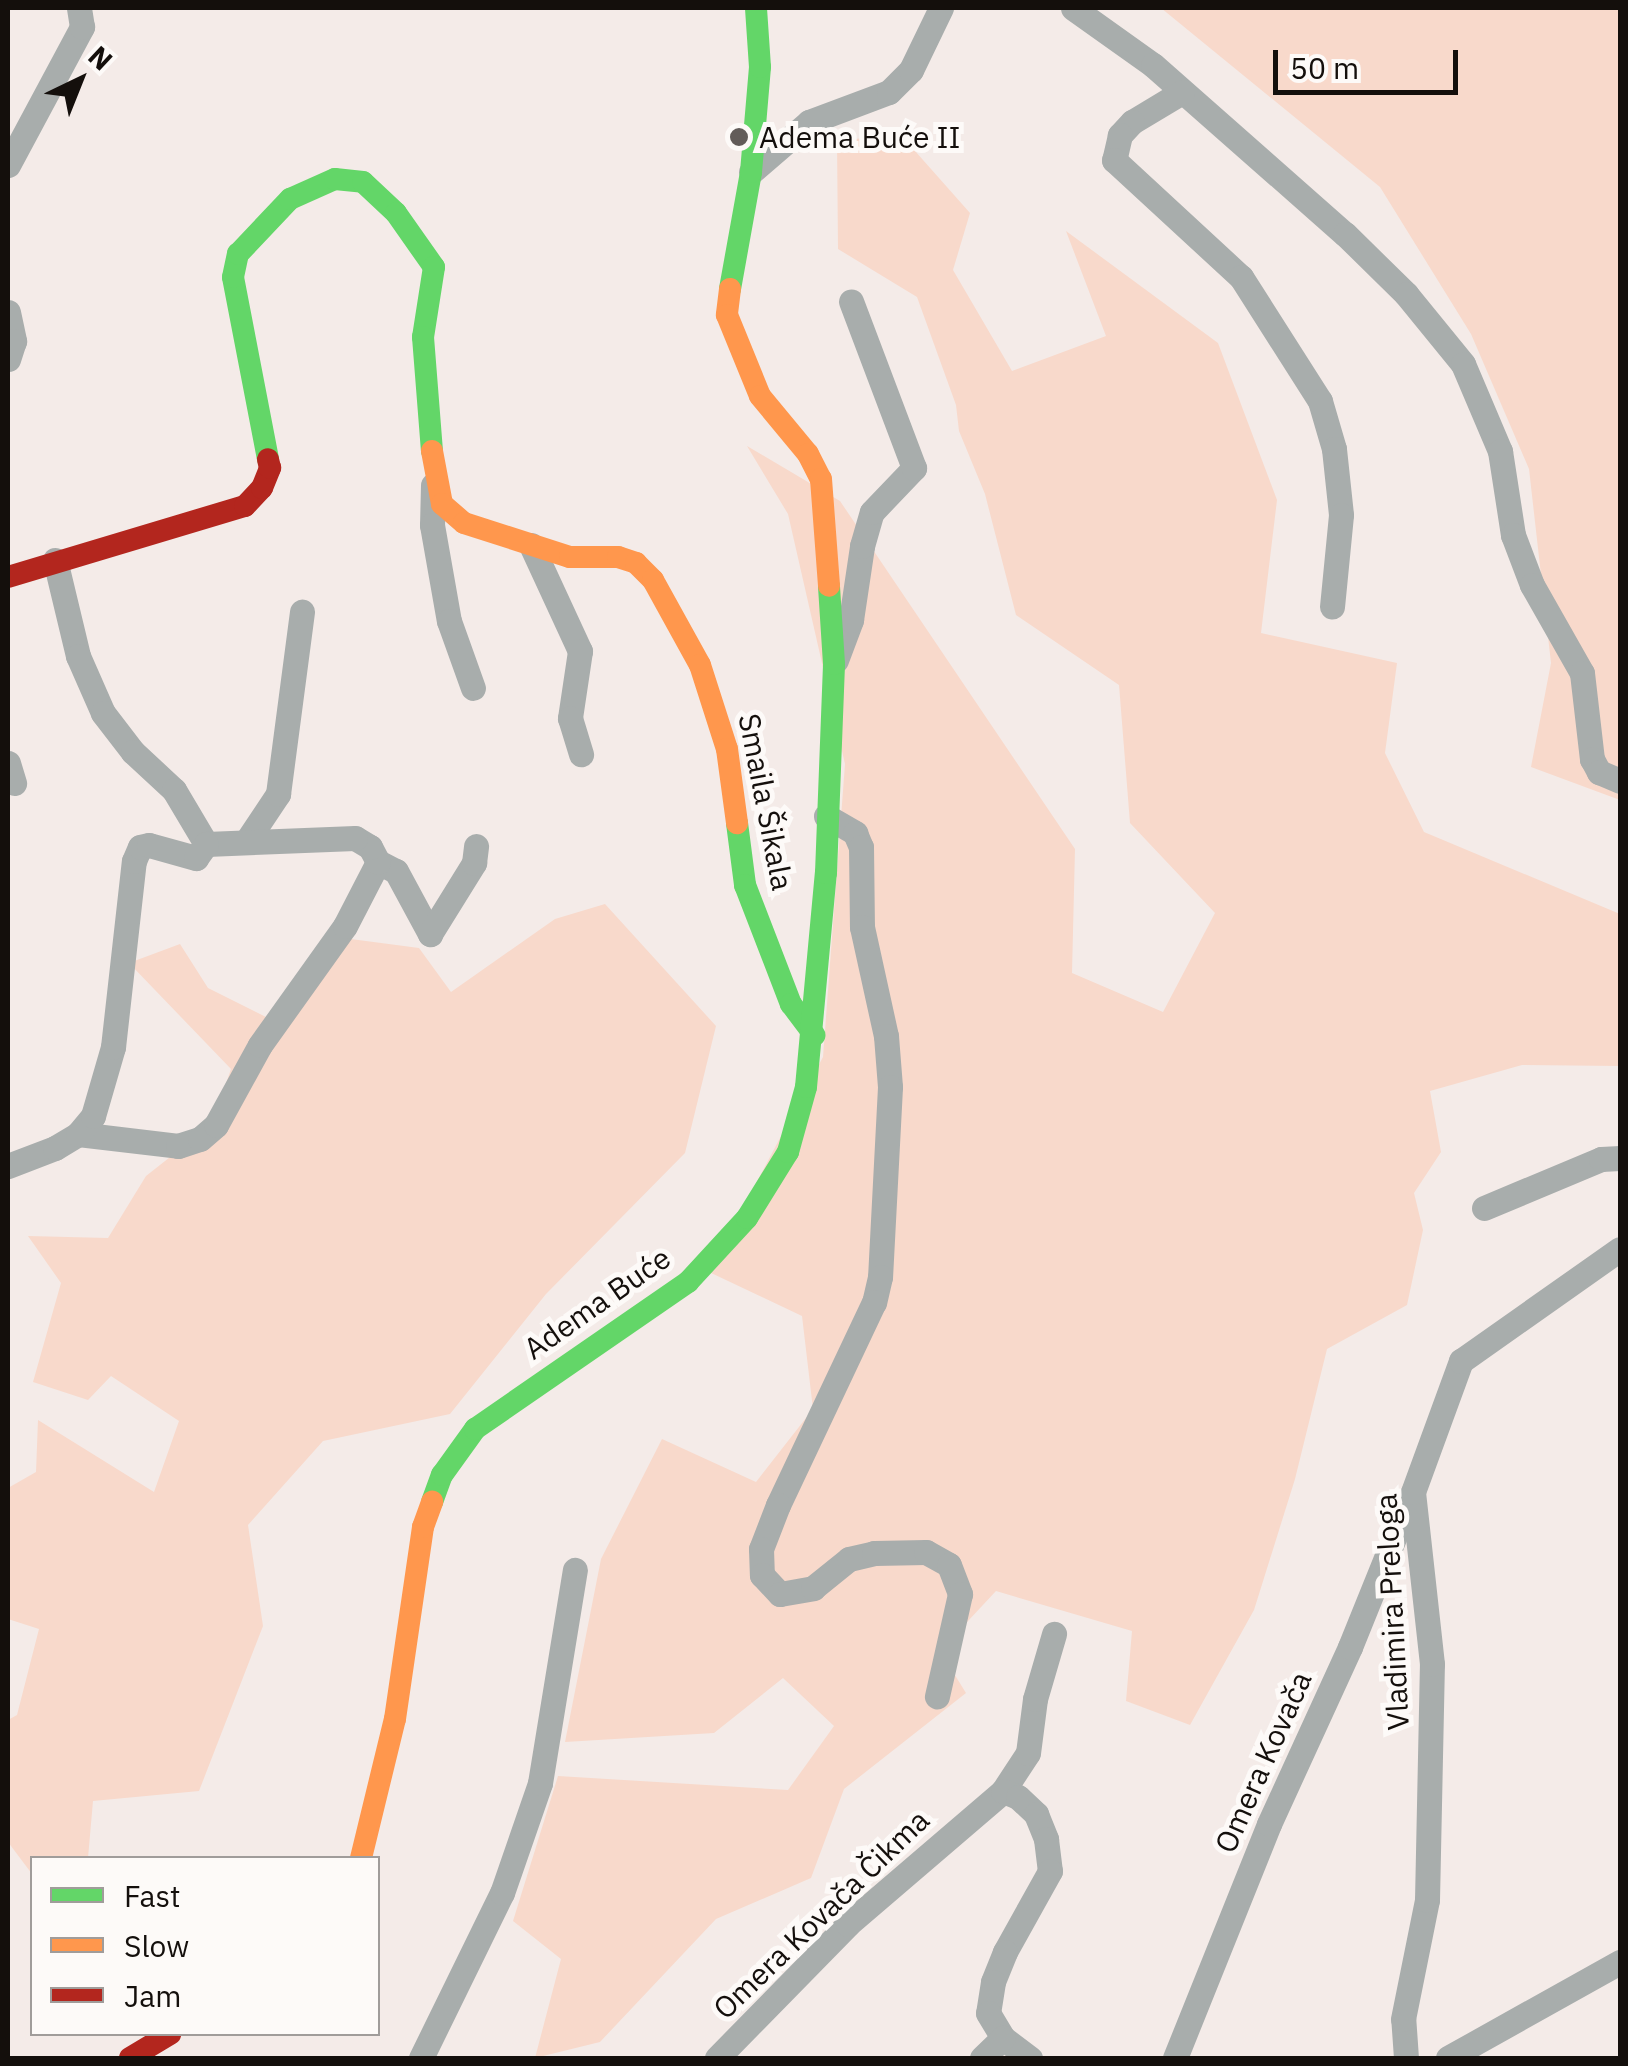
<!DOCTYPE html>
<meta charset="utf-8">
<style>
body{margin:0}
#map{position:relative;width:1628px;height:2066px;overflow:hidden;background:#f4ebe8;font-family:"IBM Plex Sans",sans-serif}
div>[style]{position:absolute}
.green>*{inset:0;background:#f8d9cb}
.street>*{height:25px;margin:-12.5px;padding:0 12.5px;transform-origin:12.5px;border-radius:12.5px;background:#a8adac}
.fast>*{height:22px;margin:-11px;padding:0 11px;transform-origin:11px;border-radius:11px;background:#63d668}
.slow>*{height:22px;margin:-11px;padding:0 11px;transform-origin:11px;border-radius:11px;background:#ff974d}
.jam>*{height:22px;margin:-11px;padding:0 11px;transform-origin:11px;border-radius:11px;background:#b3261e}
.dots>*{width:28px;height:28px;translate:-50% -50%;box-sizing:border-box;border:5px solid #fdfaf8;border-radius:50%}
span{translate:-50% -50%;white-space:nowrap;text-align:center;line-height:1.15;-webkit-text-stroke:10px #fdfaf8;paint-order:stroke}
.poi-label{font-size:30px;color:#140f0c}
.left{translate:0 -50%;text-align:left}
.street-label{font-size:30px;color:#140f0c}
.frame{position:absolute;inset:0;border:10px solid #140f0c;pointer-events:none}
.legend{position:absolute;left:30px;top:1856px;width:350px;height:180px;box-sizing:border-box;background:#fdfaf8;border:2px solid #a09c9a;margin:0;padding:12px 18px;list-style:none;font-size:30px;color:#140f0c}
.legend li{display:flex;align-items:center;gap:20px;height:50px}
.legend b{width:50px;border:2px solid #a09c9a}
.north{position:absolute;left:30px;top:30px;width:100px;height:100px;-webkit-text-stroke:8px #fdfaf8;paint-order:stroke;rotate:43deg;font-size:28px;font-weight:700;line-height:40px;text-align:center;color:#140f0c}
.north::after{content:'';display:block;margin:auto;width:35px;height:45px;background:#140f0c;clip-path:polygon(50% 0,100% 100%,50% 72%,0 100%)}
.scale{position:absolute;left:1273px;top:50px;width:185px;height:45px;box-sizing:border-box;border:5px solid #140f0c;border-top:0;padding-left:12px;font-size:30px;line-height:35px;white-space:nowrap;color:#140f0c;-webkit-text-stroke:8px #fdfaf8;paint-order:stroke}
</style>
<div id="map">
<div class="green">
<i style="clip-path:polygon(1161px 8px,1620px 8px,1620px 800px,1531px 767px,1551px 663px,1529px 469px,1471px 334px,1380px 187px)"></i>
<i style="clip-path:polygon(900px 134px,970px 213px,953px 270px,1012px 371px,1106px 336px,1066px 231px,1218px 343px,1277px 500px,1261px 633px,1397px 663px,1385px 753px,1424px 832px,1620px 914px,1620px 1066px,1522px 1065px,1430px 1091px,1441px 1152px,1414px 1193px,1423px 1230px,1407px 1305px,1327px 1349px,1295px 1479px,1254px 1610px,1190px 1725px,1126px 1701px,1132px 1631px,996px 1591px,940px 1651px,966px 1693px,844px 1789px,811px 1878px,716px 1919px,600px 2042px,535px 2058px,561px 1959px,513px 1921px,558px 1776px,788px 1790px,834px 1726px,783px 1678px,714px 1733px,565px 1742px,601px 1559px,662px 1439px,756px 1482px,813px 1409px,802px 1316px,709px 1272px,823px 1057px,845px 764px,788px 514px,747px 446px,840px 501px,1075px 849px,1072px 973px,1163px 1012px,1215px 913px,1130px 823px,1119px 685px,1016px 615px,985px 494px,959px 431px,956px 405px,917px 297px,838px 249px,837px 141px)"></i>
<i style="clip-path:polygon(605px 904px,716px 1026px,685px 1153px,546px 1294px,450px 1414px,323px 1441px,248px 1525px,263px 1626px,199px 1791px,93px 1801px,88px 1858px,32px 1858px,32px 1874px,8px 1842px,8px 1720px,17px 1715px,39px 1629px,8px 1619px,8px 1488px,36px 1472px,38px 1420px,154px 1492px,179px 1421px,111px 1376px,88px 1400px,33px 1382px,61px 1283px,28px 1236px,108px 1238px,146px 1176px,212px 1124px,231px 1069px,129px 963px,180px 944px,208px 988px,276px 1022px,328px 936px,419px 948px,451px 992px,555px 919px)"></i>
</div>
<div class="street">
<i style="left:1073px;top:8px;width:98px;rotate:35.5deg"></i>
<i style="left:1153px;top:65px;width:256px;rotate:41.4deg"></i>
<i style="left:1345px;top:234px;width:86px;rotate:44.5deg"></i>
<i style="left:1406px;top:294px;width:90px;rotate:50.8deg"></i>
<i style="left:1463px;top:364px;width:95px;rotate:67deg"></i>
<i style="left:1500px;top:451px;width:85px;rotate:81.2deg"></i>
<i style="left:1513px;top:535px;width:53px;rotate:69.2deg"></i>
<i style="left:1532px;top:585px;width:101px;rotate:60.4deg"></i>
<i style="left:1582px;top:673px;width:87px;rotate:83.4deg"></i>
<i style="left:1592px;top:759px;width:15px;rotate:62deg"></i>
<i style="left:1599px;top:772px;width:23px;rotate:23deg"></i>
<i style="left:1182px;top:92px;width:58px;rotate:149deg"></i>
<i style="left:1132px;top:122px;width:18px;rotate:133deg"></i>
<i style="left:1120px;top:135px;width:26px;rotate:103deg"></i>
<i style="left:1114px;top:160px;width:173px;rotate:42.7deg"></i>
<i style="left:1241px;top:277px;width:147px;rotate:57.5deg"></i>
<i style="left:1320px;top:401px;width:50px;rotate:73.7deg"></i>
<i style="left:1334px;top:449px;width:66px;rotate:83.9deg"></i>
<i style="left:1341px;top:515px;width:92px;rotate:95.6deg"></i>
<i style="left:8px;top:165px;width:157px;rotate:-61.8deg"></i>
<i style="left:82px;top:27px;width:19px;rotate:-99deg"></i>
<i style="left:751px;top:172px;width:77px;rotate:-40.8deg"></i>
<i style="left:809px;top:122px;width:85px;rotate:-20.6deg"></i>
<i style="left:889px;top:92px;width:31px;rotate:-45deg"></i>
<i style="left:911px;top:70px;width:69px;rotate:-64.2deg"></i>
<i style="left:8px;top:312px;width:30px;rotate:78deg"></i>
<i style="left:14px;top:341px;width:19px;rotate:108deg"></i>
<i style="left:433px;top:485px;width:40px;rotate:91.4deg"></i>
<i style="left:432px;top:525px;width:97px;rotate:80deg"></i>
<i style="left:449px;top:621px;width:71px;rotate:70.3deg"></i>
<i style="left:531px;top:545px;width:117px;rotate:65.2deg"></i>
<i style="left:580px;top:651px;width:68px;rotate:98.5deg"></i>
<i style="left:570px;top:718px;width:38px;rotate:73deg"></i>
<i style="left:55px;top:560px;width:99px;rotate:76.5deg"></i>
<i style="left:78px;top:656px;width:62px;rotate:66.3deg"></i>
<i style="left:103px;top:713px;width:49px;rotate:52.4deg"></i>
<i style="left:133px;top:752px;width:56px;rotate:42.8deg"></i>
<i style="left:174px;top:790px;width:63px;rotate:59.3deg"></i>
<i style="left:836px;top:660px;width:43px;rotate:-69.4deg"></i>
<i style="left:851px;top:620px;width:75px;rotate:-81.5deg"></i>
<i style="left:862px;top:546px;width:35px;rotate:-74deg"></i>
<i style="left:872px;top:512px;width:61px;rotate:-46.3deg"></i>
<i style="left:914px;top:468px;width:178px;rotate:-110.7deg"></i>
<i style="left:8px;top:763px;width:21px;rotate:73deg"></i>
<i style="left:826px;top:816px;width:34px;rotate:30deg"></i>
<i style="left:855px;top:833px;width:15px;rotate:67deg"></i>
<i style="left:861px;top:847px;width:80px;rotate:89.3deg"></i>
<i style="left:862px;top:927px;width:112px;rotate:77.6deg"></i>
<i style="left:886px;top:1036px;width:51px;rotate:85.5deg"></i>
<i style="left:890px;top:1087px;width:190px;rotate:93deg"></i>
<i style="left:880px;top:1277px;width:26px;rotate:103deg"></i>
<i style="left:874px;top:1302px;width:225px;rotate:115.3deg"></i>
<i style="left:778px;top:1505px;width:47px;rotate:111.1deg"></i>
<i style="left:761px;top:1549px;width:26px;rotate:88deg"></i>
<i style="left:762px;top:1575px;width:26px;rotate:47deg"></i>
<i style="left:780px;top:1594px;width:34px;rotate:-10deg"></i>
<i style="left:813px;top:1588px;width:46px;rotate:-38.9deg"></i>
<i style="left:849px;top:1559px;width:26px;rotate:-13deg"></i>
<i style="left:874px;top:1553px;width:52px;rotate:-1.1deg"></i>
<i style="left:926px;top:1552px;width:26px;rotate:29deg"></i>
<i style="left:949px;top:1565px;width:31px;rotate:69deg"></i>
<i style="left:960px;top:1594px;width:105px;rotate:102.7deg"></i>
<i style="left:246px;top:842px;width:58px;rotate:-56.3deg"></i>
<i style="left:278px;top:794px;width:184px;rotate:-82.5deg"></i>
<i style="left:378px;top:862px;width:20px;rotate:27deg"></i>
<i style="left:396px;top:871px;width:72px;rotate:61.6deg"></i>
<i style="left:430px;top:934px;width:84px;rotate:-58.2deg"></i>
<i style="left:474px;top:863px;width:17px;rotate:-83deg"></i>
<i style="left:78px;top:1134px;width:101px;rotate:6.8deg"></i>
<i style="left:178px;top:1146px;width:23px;rotate:-18deg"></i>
<i style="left:200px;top:1139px;width:21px;rotate:-41deg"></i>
<i style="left:216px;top:1125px;width:91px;rotate:-61.2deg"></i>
<i style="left:260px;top:1045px;width:146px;rotate:-54.5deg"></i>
<i style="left:345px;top:926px;width:72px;rotate:-62.7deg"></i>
<i style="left:378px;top:862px;width:17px;rotate:-118deg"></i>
<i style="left:370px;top:847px;width:17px;rotate:-149deg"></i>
<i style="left:355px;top:838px;width:149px;rotate:177.7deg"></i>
<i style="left:8px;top:1166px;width:50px;rotate:-21deg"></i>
<i style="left:55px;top:1148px;width:27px;rotate:-31deg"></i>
<i style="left:78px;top:1134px;width:23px;rotate:-50deg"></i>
<i style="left:93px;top:1116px;width:72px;rotate:-73.8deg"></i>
<i style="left:113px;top:1047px;width:187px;rotate:-83.6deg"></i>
<i style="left:134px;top:861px;width:15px;rotate:-67deg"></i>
<i style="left:140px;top:847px;width:9px;rotate:-13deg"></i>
<i style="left:149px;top:845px;width:49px;rotate:15.5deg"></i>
<i style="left:196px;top:858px;width:17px;rotate:-54deg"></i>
<i style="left:1484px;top:1208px;width:127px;rotate:-22.7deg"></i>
<i style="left:1601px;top:1159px;width:19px;rotate:-3deg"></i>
<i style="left:1003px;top:1791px;width:45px;rotate:-56.7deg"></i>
<i style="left:1028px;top:1753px;width:54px;rotate:-82.6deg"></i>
<i style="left:1035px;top:1699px;width:68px;rotate:-73.7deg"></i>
<i style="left:421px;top:2058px;width:184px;rotate:-63.9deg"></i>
<i style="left:502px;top:1893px;width:116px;rotate:-70.9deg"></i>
<i style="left:540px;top:1783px;width:216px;rotate:-80.7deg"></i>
<i style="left:717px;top:2058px;width:187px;rotate:-45.6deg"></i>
<i style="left:848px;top:1924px;width:204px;rotate:-40.6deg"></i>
<i style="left:1003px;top:1791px;width:16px;rotate:22deg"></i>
<i style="left:1018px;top:1797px;width:25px;rotate:43deg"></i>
<i style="left:1036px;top:1814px;width:27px;rotate:68deg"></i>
<i style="left:1046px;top:1839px;width:32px;rotate:83deg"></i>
<i style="left:1050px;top:1871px;width:93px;rotate:119.1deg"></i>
<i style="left:1005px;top:1952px;width:32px;rotate:112deg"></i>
<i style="left:993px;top:1982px;width:31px;rotate:99deg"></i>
<i style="left:988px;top:2013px;width:29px;rotate:59deg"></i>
<i style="left:1003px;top:2038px;width:34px;rotate:37deg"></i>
<i style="left:982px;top:2058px;width:29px;rotate:-44deg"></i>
<i style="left:1175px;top:2058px;width:252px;rotate:-68.1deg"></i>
<i style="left:1269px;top:1824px;width:195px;rotate:-65.4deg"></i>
<i style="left:1350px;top:1647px;width:163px;rotate:-68deg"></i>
<i style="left:1406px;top:2058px;width:39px;rotate:-94deg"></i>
<i style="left:1403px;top:2019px;width:121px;rotate:-78.6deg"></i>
<i style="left:1427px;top:1900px;width:236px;rotate:-88.8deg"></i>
<i style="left:1432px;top:1664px;width:173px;rotate:-96.3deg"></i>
<i style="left:1413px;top:1492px;width:140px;rotate:-69.9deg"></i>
<i style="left:1461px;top:1361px;width:194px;rotate:-35.2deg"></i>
<i style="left:1448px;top:2058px;width:197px;rotate:-29.2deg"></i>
</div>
<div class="fast">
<i style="left:730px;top:289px;width:119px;rotate:-79.8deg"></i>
<i style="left:751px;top:172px;width:105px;rotate:-85.1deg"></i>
<i style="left:760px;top:67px;width:59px;rotate:-93.9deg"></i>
<i style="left:268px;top:459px;width:185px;rotate:-100.9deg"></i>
<i style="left:233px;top:277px;width:24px;rotate:-78deg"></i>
<i style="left:238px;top:254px;width:76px;rotate:-46.6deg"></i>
<i style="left:290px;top:199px;width:49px;rotate:-24deg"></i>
<i style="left:335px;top:179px;width:28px;rotate:6deg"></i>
<i style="left:363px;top:182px;width:45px;rotate:43.2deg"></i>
<i style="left:396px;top:213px;width:66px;rotate:54.9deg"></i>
<i style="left:434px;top:267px;width:71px;rotate:98.9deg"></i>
<i style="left:423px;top:337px;width:114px;rotate:85.5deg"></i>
<i style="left:737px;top:823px;width:63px;rotate:82.6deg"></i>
<i style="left:745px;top:885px;width:128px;rotate:68.9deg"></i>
<i style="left:791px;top:1004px;width:39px;rotate:53deg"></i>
<i style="left:432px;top:1502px;width:29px;rotate:-70deg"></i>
<i style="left:442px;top:1475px;width:57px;rotate:-54.3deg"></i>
<i style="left:475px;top:1429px;width:259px;rotate:-34.6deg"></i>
<i style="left:688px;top:1282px;width:87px;rotate:-47.3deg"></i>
<i style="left:747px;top:1218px;width:78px;rotate:-58.2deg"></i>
<i style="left:788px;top:1152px;width:67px;rotate:-74.5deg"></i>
<i style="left:806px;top:1087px;width:215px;rotate:-84.7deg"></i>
<i style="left:826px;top:873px;width:209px;rotate:-87.8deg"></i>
<i style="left:834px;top:664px;width:78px;rotate:-93.7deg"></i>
</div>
<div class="slow">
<i style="left:730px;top:289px;width:26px;rotate:97deg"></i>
<i style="left:727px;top:315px;width:87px;rotate:67.8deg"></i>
<i style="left:760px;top:396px;width:75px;rotate:50.4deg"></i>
<i style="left:808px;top:454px;width:28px;rotate:63deg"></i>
<i style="left:821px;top:479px;width:107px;rotate:85.7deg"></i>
<i style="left:432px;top:451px;width:54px;rotate:79.3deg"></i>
<i style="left:442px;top:504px;width:29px;rotate:41deg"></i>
<i style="left:464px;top:523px;width:111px;rotate:17.8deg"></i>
<i style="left:570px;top:557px;width:48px"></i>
<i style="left:618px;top:557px;width:19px;rotate:18deg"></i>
<i style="left:636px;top:563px;width:24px;rotate:45deg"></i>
<i style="left:653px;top:580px;width:97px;rotate:61.1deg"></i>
<i style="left:700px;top:665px;width:88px;rotate:72.2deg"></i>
<i style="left:727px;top:749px;width:75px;rotate:82.3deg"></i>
<i style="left:361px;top:1858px;width:143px;rotate:-76.3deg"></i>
<i style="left:395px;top:1719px;width:194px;rotate:-81.7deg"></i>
<i style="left:423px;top:1527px;width:27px;rotate:-70deg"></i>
</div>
<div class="jam">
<i style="left:8px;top:577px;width:247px;rotate:-16.7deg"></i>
<i style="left:245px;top:506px;width:25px;rotate:-47deg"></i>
<i style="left:262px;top:488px;width:22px;rotate:-68deg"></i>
<i style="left:270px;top:468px;width:9px;rotate:-103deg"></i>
<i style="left:130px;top:2058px;width:47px;rotate:-31deg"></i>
</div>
<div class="dots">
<i style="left:739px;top:137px;background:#625c59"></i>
</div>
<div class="poi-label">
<span class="left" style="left:759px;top:137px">Adema Buće II</span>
</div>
<div class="street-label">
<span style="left:766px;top:802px;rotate:79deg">Smaila Šikala</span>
<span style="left:597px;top:1303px;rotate:-35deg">Adema Buće</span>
<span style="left:1392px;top:1612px;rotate:-93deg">Vladimira Preloga</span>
<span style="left:1263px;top:1762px;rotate:-66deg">Omera Kovača</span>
<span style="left:821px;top:1914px;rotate:-44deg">Omera Kovača Čikma</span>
</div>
<div class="frame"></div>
<ul class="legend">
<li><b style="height:12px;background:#63d668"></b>Fast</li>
<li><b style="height:12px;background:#ff974d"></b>Slow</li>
<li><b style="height:12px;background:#b3261e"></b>Jam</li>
</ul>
<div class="north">N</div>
<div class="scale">50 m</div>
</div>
